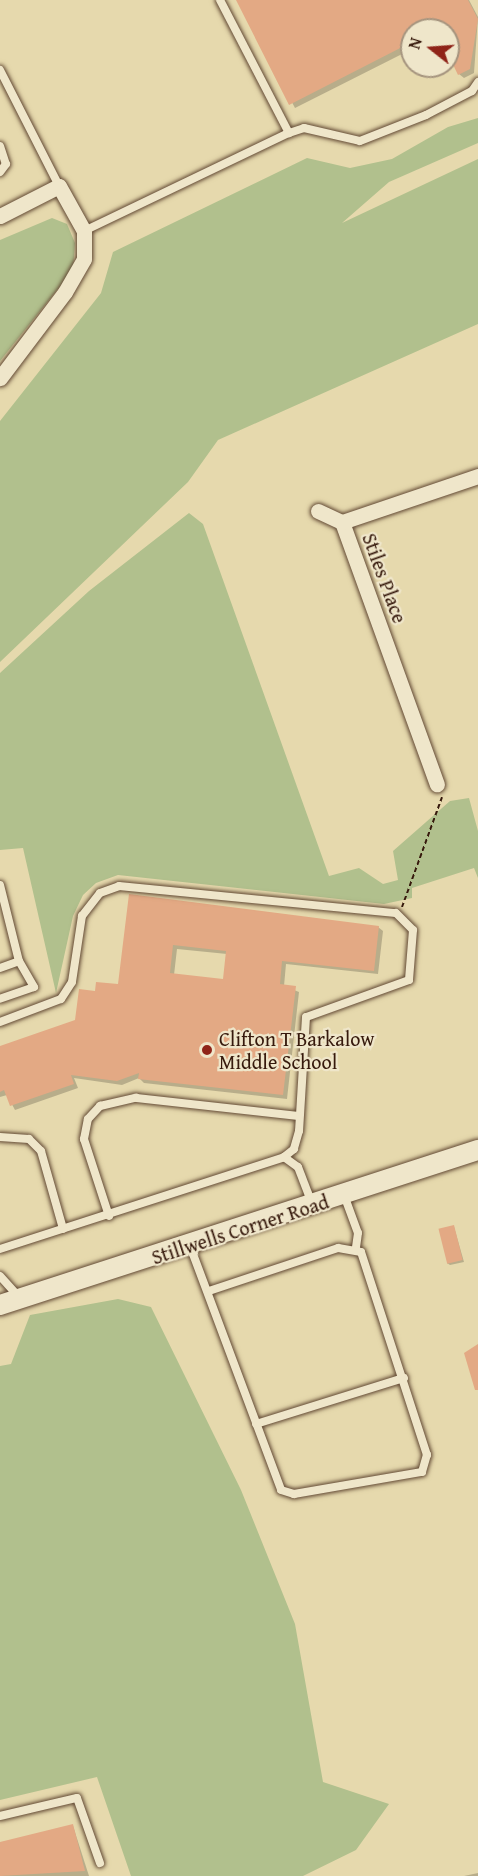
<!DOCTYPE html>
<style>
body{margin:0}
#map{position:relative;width:478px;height:1876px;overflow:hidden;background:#e6d9ad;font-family:"Gentium Book Plus",serif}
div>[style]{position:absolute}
.green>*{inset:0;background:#b1c08d}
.shadow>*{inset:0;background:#0003}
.building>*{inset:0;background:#e3a984;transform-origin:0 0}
.path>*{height:2px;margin-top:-1px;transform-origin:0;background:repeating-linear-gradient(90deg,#36190c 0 4.5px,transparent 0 7.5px)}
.roads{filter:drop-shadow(0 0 2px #624934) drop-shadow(0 0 2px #624934)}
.service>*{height:8px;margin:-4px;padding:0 4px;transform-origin:4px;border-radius:4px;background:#efe6ca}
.minor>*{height:15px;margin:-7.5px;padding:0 7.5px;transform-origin:7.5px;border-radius:7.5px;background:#efe6ca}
.tertiary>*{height:20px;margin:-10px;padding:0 10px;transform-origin:10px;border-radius:10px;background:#efe6ca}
.dots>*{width:16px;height:16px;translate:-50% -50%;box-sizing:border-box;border:3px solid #efe6ca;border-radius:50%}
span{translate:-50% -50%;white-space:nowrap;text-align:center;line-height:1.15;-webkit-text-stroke:4.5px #efe6ca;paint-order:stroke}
.street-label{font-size:20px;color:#36190c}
.poi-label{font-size:20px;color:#36190c}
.left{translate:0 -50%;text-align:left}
.north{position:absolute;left:400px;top:18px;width:60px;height:60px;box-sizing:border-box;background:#efe6ca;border:2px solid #a5947e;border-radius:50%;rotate:287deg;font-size:16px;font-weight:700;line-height:24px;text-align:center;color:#36190c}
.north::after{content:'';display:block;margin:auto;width:21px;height:27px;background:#8f2418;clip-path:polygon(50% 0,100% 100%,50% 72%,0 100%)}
</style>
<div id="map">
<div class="green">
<i style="clip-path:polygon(478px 118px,478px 143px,389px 182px,342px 223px,478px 159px,478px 324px,218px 440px,188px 482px,0 662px,0 421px,101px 293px,113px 252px,307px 158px,350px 168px,392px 159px,448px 127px)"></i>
<i style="clip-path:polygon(52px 218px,67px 224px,75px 243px,73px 270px,0 361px,0 240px)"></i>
<i style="clip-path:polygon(189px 513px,203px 524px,329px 876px,359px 868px,383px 884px,398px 880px,393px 851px,450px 801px,469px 798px,478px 831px,478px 878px,474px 868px,412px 888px,412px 898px,384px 904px,118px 875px,96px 883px,83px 895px,73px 916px,56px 993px,23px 848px,0 850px,0 673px,89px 591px)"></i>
<i style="clip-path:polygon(118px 1299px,151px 1307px,241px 1490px,295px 1624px,323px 1782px,389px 1804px,356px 1850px,303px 1876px,131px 1876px,97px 1777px,0 1800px,0 1366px,11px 1364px,30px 1315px)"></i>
</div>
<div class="shadow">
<i style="clip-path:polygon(238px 0,469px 0,478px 17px,474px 73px,464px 78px,459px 74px,448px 51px,448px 30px,412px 30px,412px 49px,295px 108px)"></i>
<i style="clip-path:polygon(evenodd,130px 895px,378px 927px,383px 931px,378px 974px,286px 964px,284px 986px,299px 992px,287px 1099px,144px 1083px,139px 1078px,122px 1085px,74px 1078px,78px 1088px,15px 1110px,7px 1095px,0 1097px,0 1048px,77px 1021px,96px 993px,120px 986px,130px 895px,177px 949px,227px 954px,224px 981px,174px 975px,177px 949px)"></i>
<i style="clip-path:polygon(454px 1227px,464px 1262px,450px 1265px,447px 1263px)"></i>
<i style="clip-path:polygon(73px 1826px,89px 1876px,0 1876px,0 1844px)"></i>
<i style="clip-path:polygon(478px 1873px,478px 1876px,464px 1876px)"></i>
</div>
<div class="building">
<i style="clip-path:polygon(236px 0,468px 0,478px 19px,470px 69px,458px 75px,448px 54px,448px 30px,412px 30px,412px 42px,289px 105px)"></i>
<i style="clip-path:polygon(evenodd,129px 894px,379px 926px,374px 971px,282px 961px,280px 984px,296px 986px,283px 1095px,138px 1079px,139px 1073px,117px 1081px,71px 1075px,74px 1084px,10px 1106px,4px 1090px,0 1092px,0 1046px,75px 1020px,79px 989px,95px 991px,96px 982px,118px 984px,129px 894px,173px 945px,226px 951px,223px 979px,170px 973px,173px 945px)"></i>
<i style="left:454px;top:1225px;width:36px;height:16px;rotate:76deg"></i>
<i style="clip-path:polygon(478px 1344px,478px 1390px,475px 1390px,464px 1353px)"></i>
<i style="clip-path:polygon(73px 1824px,85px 1871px,0 1876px,0 1842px)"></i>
</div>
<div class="path">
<i style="left:402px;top:907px;width:117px;rotate:-70deg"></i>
</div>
<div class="roads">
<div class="service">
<i style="left:220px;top:0;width:150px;rotate:62.6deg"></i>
<i style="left:0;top:70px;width:130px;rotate:63deg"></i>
<i style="left:0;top:146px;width:19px;rotate:72deg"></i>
<i style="left:6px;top:164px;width:10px;rotate:127deg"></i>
<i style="left:84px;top:231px;width:227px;rotate:-25.6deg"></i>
<i style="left:289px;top:133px;width:16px;rotate:-18deg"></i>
<i style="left:304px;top:128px;width:57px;rotate:13.1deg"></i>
<i style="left:360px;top:141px;width:71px;rotate:-21.5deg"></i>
<i style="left:426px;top:115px;width:52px;rotate:-27.6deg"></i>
<i style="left:472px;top:91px;width:11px;rotate:-56deg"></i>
<i style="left:0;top:885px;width:78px;rotate:76deg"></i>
<i style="left:19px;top:961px;width:30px;rotate:60deg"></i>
<i style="left:34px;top:987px;width:36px;rotate:161deg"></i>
<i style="left:0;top:968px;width:20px;rotate:-20deg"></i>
<i style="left:0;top:1022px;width:65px;rotate:-20.7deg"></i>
<i style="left:61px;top:999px;width:20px;rotate:-57deg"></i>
<i style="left:72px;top:982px;width:67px;rotate:-81.4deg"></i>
<i style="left:82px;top:916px;width:29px;rotate:-52deg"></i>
<i style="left:100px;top:893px;width:20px;rotate:-20deg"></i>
<i style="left:119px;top:886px;width:278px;rotate:5.6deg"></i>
<i style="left:396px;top:913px;width:24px;rotate:45deg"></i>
<i style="left:413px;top:930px;width:50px;rotate:94.6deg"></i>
<i style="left:409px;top:980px;width:109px;rotate:160.2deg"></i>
<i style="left:306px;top:1017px;width:114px;rotate:93.5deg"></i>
<i style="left:299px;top:1131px;width:19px;rotate:106deg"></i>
<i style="left:294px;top:1149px;width:13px;rotate:141deg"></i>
<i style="left:0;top:1137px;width:29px;rotate:4deg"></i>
<i style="left:29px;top:1139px;width:17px;rotate:45deg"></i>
<i style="left:41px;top:1151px;width:81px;rotate:74.2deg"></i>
<i style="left:344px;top:1195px;width:40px;rotate:69.8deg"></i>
<i style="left:358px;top:1233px;width:15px;rotate:98deg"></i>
<i style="left:109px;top:1216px;width:81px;rotate:-108deg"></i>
<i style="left:84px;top:1139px;width:20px;rotate:-79deg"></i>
<i style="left:88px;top:1119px;width:18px;rotate:-47deg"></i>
<i style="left:100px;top:1106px;width:37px;rotate:-13deg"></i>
<i style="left:136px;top:1098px;width:164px;rotate:6.3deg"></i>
<i style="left:190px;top:1246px;width:260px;rotate:69.5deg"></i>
<i style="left:281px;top:1490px;width:14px;rotate:17deg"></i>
<i style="left:294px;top:1494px;width:130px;rotate:-9.8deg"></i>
<i style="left:422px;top:1472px;width:18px;rotate:-74deg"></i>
<i style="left:427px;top:1455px;width:213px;rotate:-108deg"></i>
<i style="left:361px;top:1252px;width:23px;rotate:-170deg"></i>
<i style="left:338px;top:1248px;width:136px;rotate:161.6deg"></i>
<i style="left:0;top:1249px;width:299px;rotate:-17.9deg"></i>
<i style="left:284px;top:1157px;width:17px;rotate:36deg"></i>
<i style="left:298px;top:1167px;width:40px;rotate:69deg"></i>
<i style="left:0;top:1276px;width:30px;rotate:48deg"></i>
<i style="left:256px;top:1424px;width:155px;rotate:-17.3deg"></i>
<i style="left:0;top:1816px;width:79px;rotate:-13.2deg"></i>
<i style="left:77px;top:1798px;width:69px;rotate:70.5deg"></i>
</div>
<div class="minor">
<i style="left:0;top:216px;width:66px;rotate:-27deg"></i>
<i style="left:59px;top:186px;width:51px;rotate:60.9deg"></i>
<i style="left:84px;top:231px;width:28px;rotate:90deg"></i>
<i style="left:84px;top:259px;width:38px;rotate:120deg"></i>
<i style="left:65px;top:292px;width:108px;rotate:127.1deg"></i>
<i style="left:318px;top:511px;width:26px;rotate:25deg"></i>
<i style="left:342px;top:522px;width:279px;rotate:70.1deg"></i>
<i style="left:342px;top:522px;width:144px;rotate:-18.7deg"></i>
</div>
<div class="tertiary">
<i style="left:0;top:1305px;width:503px;rotate:-17.97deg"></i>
</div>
</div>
<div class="dots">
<i style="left:207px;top:1050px;background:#8f2418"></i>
</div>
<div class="street-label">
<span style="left:385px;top:578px;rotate:70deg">Stiles Place</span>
<span style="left:240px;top:1229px;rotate:-18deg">Stillwells Corner Road</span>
</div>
<div class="poi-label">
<span class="left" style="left:219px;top:1050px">Clifton T Barkalow<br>Middle School</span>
</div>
<div class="north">N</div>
</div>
